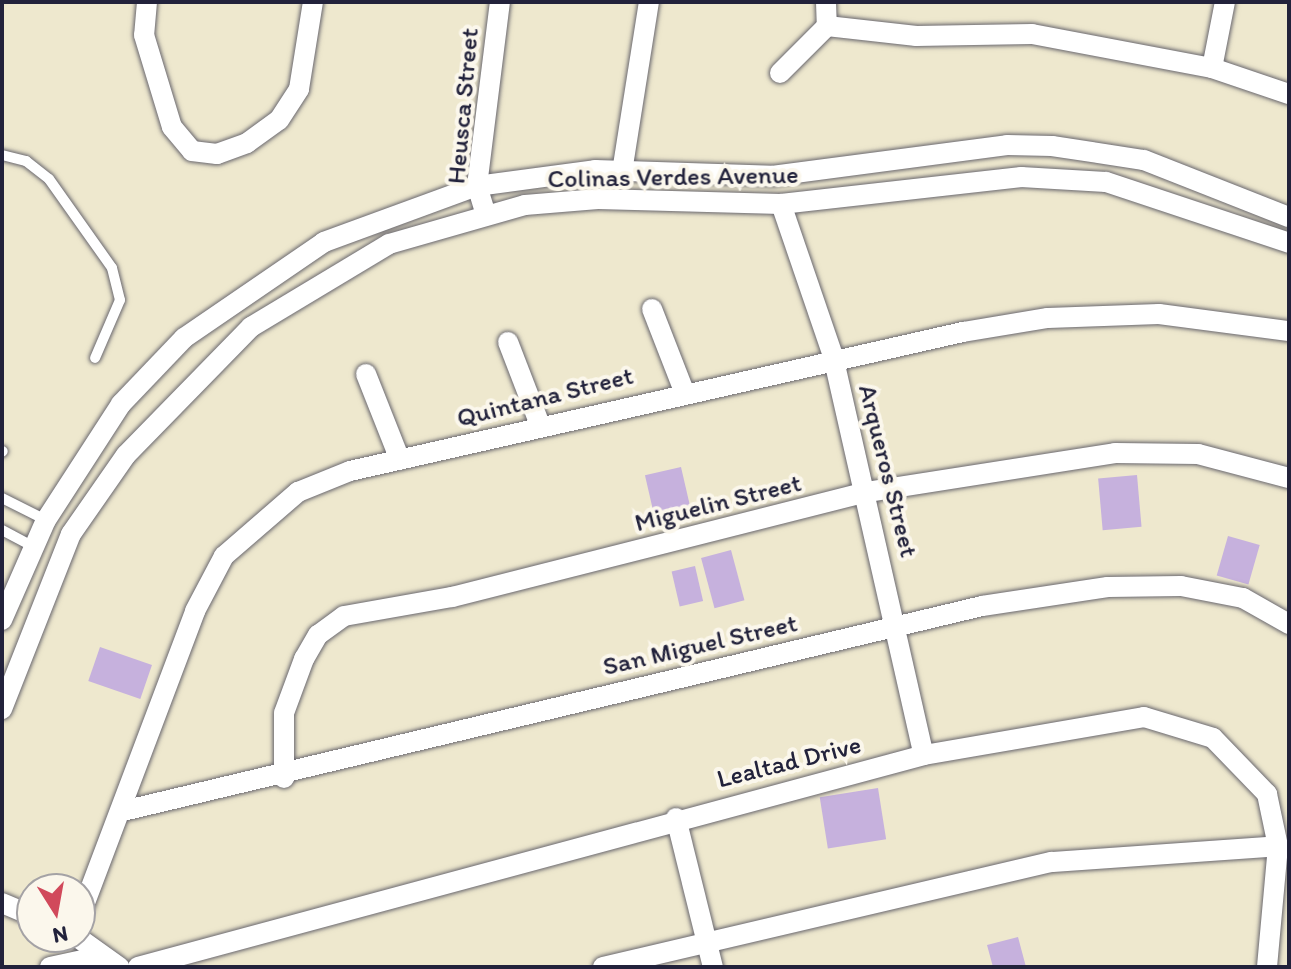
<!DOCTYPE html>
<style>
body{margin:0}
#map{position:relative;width:1291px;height:969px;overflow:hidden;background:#eee8ce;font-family:Itim,sans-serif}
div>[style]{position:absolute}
.building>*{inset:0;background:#c6b1dd;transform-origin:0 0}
.roads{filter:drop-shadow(0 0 2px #69676e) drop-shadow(0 0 2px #69676e)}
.lane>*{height:10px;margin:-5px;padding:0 5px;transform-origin:5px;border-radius:5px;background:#fff}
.street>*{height:20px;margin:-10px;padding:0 10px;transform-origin:10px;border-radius:10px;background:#fff}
span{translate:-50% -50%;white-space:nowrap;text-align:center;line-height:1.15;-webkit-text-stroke:8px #fbf7ec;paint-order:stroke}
.street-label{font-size:26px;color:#22223b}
.frame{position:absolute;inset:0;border:4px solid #22223b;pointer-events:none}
.north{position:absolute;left:16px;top:873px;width:80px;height:80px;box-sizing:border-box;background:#fbf7ec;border:2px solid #a4a2a5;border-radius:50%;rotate:169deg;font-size:22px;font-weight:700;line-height:32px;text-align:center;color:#22223b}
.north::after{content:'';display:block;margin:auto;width:28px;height:36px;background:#d1495b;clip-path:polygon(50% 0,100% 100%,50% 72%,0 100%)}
</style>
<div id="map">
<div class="building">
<i style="left:681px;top:467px;width:48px;height:37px;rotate:77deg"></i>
<i style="left:1137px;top:475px;width:52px;height:39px;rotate:85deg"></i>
<i style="left:1228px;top:536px;width:33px;height:41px;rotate:16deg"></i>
<i style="left:731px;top:550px;width:52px;height:31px;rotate:75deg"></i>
<i style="left:695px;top:566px;width:36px;height:24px;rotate:77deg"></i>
<i style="left:100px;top:647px;width:55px;height:36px;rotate:19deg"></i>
<i style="left:878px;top:788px;width:52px;height:59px;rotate:81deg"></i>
<i style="clip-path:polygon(1018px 937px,1026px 967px,993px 967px,987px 945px)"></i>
</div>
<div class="roads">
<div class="lane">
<i style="left:2px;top:155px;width:25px;rotate:14deg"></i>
<i style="left:26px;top:161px;width:29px;rotate:38deg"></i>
<i style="left:49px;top:179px;width:109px;rotate:54.7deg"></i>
<i style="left:112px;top:268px;width:33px;rotate:76deg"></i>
<i style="left:120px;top:300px;width:63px;rotate:113.3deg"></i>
<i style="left:2px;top:452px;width:1px;rotate:-45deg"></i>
<i style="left:2px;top:498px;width:49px;rotate:26.6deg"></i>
<i style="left:2px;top:530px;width:36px;rotate:28deg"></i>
</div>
<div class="street">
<i style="left:147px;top:2px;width:33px;rotate:95deg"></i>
<i style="left:144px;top:35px;width:96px;rotate:73.1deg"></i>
<i style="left:172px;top:127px;width:31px;rotate:50deg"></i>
<i style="left:192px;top:151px;width:25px;rotate:7deg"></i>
<i style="left:217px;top:154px;width:32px;rotate:-20deg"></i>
<i style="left:247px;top:143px;width:39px;rotate:-36deg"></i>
<i style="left:279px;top:120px;width:37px;rotate:-57deg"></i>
<i style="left:299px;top:89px;width:88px;rotate:-80.9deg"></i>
<i style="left:826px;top:2px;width:24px;rotate:88deg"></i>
<i style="left:827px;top:26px;width:90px;rotate:6.4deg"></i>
<i style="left:916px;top:36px;width:116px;rotate:-1deg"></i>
<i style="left:1032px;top:34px;width:183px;rotate:10.7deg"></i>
<i style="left:1212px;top:68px;width:81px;rotate:18.7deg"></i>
<i style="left:1212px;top:68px;width:67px;rotate:-78.9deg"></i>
<i style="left:780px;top:73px;width:66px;rotate:-45deg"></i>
<i style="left:622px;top:172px;width:172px;rotate:-81deg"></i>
<i style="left:781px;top:204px;width:161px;rotate:71.1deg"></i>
<i style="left:833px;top:356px;width:409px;rotate:77.2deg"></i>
<i style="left:486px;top:215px;width:30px;rotate:-107deg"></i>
<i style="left:477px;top:186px;width:185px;rotate:-82.9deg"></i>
<i style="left:652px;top:309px;width:88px;rotate:68.7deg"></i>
<i style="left:508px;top:342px;width:89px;rotate:68.9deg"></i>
<i style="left:366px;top:374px;width:92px;rotate:68.4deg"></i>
<i style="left:2px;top:620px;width:109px;rotate:-66.3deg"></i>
<i style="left:46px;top:520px;width:138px;rotate:-57.1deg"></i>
<i style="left:121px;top:404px;width:91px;rotate:-46.3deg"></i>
<i style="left:184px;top:338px;width:170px;rotate:-34.4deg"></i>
<i style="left:324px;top:242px;width:163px;rotate:-20.1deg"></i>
<i style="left:477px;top:186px;width:119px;rotate:-7.7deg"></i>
<i style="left:595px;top:170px;width:177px;rotate:1.9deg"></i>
<i style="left:772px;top:176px;width:237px;rotate:-7.5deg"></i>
<i style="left:1007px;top:145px;width:45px;rotate:1.3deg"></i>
<i style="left:1052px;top:146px;width:93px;rotate:8.7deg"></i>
<i style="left:1144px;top:160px;width:156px;rotate:21.5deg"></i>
<i style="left:2px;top:709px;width:188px;rotate:-68.5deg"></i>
<i style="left:71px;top:534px;width:96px;rotate:-55.2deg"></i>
<i style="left:126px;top:455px;width:179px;rotate:-45.7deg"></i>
<i style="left:251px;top:327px;width:161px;rotate:-31deg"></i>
<i style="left:389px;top:244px;width:141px;rotate:-16deg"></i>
<i style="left:525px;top:205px;width:73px;rotate:-4.7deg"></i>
<i style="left:598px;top:199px;width:183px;rotate:1.6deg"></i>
<i style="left:781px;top:204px;width:242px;rotate:-6.4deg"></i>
<i style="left:1021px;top:177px;width:85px;rotate:3.4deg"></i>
<i style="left:1106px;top:182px;width:193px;rotate:18.4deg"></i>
<i style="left:284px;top:778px;width:65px;rotate:-90deg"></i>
<i style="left:284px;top:713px;width:58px;rotate:-69.7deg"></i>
<i style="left:304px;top:659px;width:28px;rotate:-60deg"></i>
<i style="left:318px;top:635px;width:32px;rotate:-36deg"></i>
<i style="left:344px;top:616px;width:110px;rotate:-10deg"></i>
<i style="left:452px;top:597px;width:428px;rotate:-14.2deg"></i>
<i style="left:867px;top:492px;width:251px;rotate:-8.9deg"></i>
<i style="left:1115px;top:453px;width:83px;rotate:0.7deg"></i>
<i style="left:1198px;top:454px;width:94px;rotate:14.8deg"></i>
<i style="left:123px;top:811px;width:883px;rotate:-13.42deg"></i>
<i style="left:982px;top:606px;width:127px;rotate:-8.6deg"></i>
<i style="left:1108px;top:587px;width:73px;rotate:-0.8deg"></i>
<i style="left:1181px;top:586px;width:63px;rotate:11deg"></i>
<i style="left:1243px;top:598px;width:53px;rotate:29.5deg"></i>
<i style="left:676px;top:818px;width:154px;rotate:76.1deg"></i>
<i style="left:2px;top:903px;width:33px;rotate:23deg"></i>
<i style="left:80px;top:916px;width:326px;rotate:-69.3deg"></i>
<i style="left:195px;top:611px;width:62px;rotate:-62.2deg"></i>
<i style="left:224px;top:556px;width:98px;rotate:-40.9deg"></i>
<i style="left:298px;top:492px;width:56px;rotate:-22deg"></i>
<i style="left:350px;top:471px;width:629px;rotate:-12.78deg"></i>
<i style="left:963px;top:332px;width:86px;rotate:-9.4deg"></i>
<i style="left:1048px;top:318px;width:111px;rotate:-2.1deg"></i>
<i style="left:1159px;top:314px;width:131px;rotate:7.5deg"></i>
<i style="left:77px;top:937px;width:52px;rotate:35.5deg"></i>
<i style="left:50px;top:967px;width:52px;rotate:-12.2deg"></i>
<i style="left:138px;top:967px;width:814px;rotate:-15.09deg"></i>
<i style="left:924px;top:755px;width:223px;rotate:-9.8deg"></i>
<i style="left:1144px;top:717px;width:72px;rotate:16.9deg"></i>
<i style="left:1213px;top:738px;width:78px;rotate:46deg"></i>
<i style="left:1267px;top:794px;width:53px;rotate:78.1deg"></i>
<i style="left:1278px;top:846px;width:121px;rotate:95.2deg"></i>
<i style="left:603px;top:967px;width:461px;rotate:-13.2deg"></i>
<i style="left:1052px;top:862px;width:227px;rotate:-4deg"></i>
</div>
</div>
<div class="street-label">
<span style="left:463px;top:106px;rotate:-85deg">Heusca Street</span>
<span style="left:673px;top:177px;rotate:-1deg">Colinas Verdes Avenue</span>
<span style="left:545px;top:397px;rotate:-14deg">Quintana Street</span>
<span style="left:888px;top:471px;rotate:76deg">Arqueros Street</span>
<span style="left:718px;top:503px;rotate:-14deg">Miguelin Street</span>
<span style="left:700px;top:645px;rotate:-13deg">San Miguel Street</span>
<span style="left:789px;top:762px;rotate:-14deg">Lealtad Drive</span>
</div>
<div class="frame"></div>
<div class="north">N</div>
</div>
